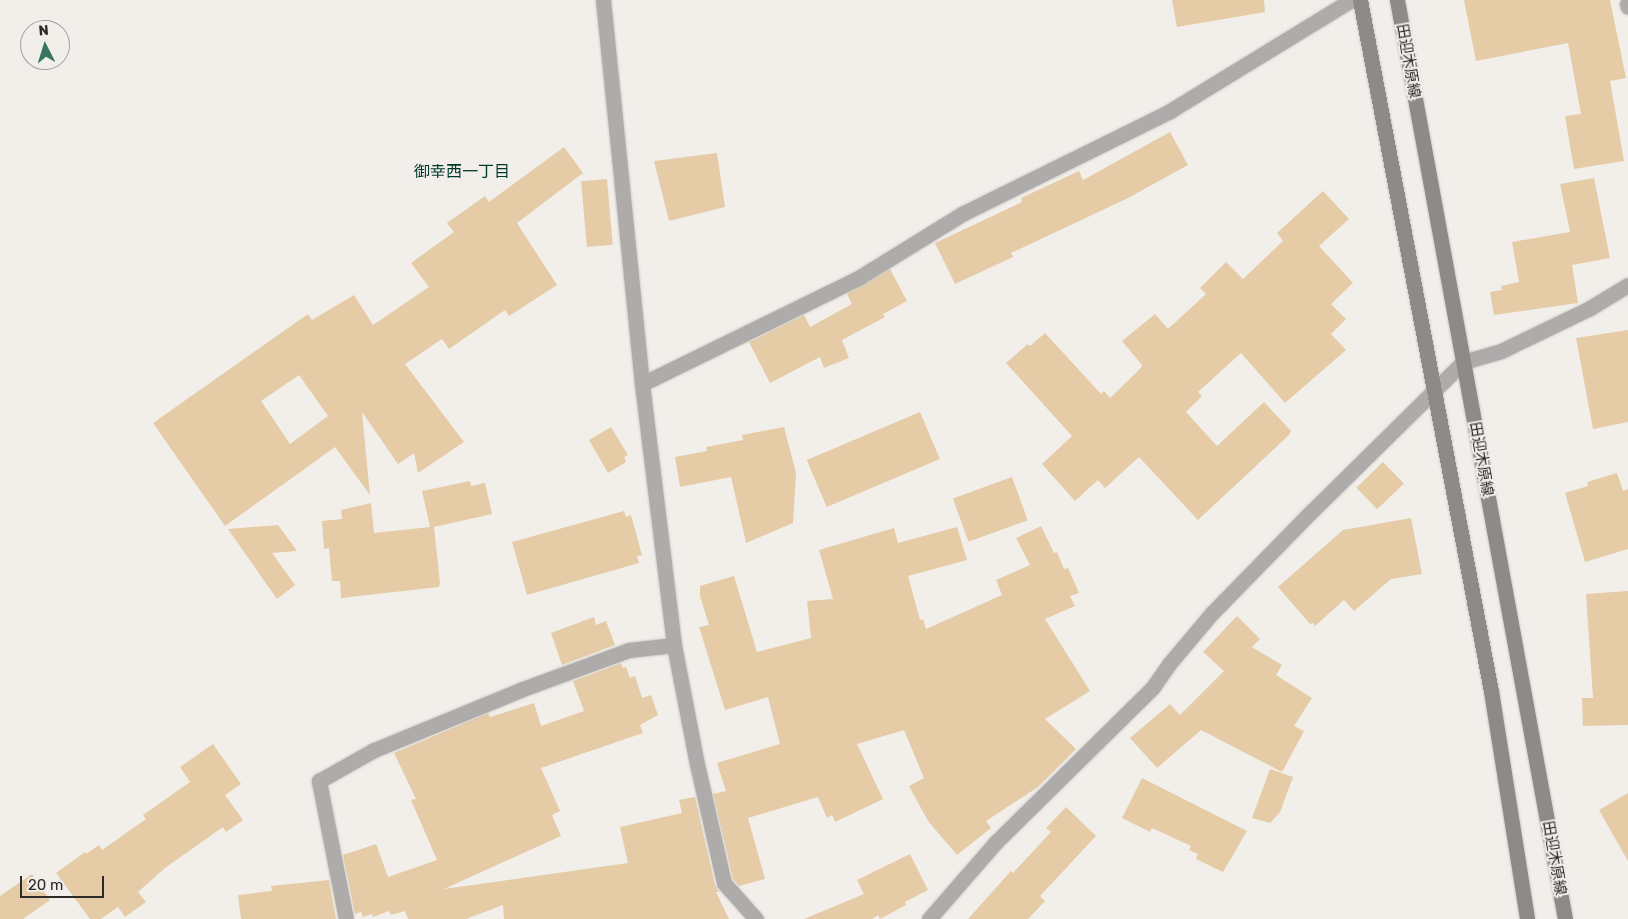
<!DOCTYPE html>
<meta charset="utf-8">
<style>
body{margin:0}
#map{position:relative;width:1628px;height:919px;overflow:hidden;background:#f2efeb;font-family:Rubik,"Noto Sans JP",sans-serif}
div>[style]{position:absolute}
.building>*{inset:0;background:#e5cba6;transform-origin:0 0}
.roads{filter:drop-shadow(0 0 1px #ceccc8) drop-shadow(0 0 1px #ceccc8)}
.street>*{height:15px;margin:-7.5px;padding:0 7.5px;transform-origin:7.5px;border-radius:7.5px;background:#aeabab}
.secondary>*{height:15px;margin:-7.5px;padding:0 7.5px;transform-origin:7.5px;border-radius:7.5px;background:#8e8a8a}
span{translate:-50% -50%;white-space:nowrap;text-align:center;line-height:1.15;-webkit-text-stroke:4px #f2efeb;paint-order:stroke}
.street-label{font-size:15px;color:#2c2b2a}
.neighbourhood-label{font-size:16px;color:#00382b}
.north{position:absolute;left:20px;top:20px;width:50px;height:50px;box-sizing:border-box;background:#f2efeb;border:1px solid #a3a19e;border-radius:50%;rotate:355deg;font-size:14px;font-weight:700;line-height:20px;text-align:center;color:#2c2b2a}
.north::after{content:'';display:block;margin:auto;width:18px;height:22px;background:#367562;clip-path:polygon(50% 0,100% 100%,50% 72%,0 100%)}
.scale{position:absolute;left:20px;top:876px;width:84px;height:22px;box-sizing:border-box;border:2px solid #2c2b2a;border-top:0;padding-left:6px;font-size:15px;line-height:18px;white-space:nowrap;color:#2c2b2a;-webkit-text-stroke:4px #f2efeb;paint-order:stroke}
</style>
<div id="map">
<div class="building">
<i style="clip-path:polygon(1172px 0,1264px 0,1265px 12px,1177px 27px)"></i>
<i style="clip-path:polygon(1464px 0,1610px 0,1626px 78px,1610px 81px,1624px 161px,1574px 169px,1565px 116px,1581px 114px,1568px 43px,1476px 61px)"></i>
<i style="clip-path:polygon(1170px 132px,1188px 165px,1128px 198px,1011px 253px,1013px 257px,955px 284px,935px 243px,1022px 202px,1021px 198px,1079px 171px,1083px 180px)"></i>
<i style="clip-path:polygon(evenodd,564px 147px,583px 173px,517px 223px,557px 285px,509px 316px,505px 310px,449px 349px,442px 339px,405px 364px,464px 442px,418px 473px,414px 453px,398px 464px,362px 412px,370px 495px,335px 447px,225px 526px,153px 423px,308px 314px,312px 320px,354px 295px,373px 325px,429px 287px,411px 263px,454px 232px,447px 223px,485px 196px,489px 202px,564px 147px,299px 375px,328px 416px,290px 444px,261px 401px,299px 375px)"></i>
<i style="clip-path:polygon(717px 153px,725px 207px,669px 221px,654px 161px)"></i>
<i style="clip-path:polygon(1594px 178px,1610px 258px,1572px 265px,1578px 303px,1494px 315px,1490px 292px,1502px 290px,1501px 286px,1519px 282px,1512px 242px,1570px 232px,1560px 184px)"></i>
<i style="left:607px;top:179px;width:66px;height:26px;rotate:85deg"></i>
<i style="clip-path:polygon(1323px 191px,1349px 219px,1319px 246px,1353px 283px,1331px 304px,1346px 319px,1331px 334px,1346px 350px,1285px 403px,1241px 353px,1198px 392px,1202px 396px,1186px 412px,1217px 446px,1264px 402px,1291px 431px,1289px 435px,1198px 520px,1139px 457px,1105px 488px,1098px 480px,1075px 501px,1042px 464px,1072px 436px,1006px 363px,1028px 344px,1030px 346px,1045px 333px,1101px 394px,1104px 391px,1110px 398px,1141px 368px,1142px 365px,1122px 341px,1155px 314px,1168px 329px,1206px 294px,1200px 288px,1226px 262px,1243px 279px,1283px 241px,1277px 233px)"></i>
<i style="clip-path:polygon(890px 269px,907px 301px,883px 314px,885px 317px,842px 340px,849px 358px,824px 368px,820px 357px,770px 383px,749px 342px,804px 315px,810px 327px,852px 304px,847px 294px)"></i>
<i style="clip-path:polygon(1628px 330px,1628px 422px,1593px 429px,1576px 338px)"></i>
<i style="left:920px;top:412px;width:51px;height:123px;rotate:67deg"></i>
<i style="clip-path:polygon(611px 427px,628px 455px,624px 457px,626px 462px,608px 473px,589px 440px)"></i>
<i style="clip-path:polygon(784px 427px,796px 473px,793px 523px,746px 543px,731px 477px,680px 487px,675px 457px,707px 451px,706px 447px,743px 440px,742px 435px)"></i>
<i style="left:1383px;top:462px;width:30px;height:37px;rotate:46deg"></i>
<i style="clip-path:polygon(1617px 473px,1623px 491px,1628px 489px,1628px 549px,1585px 562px,1565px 493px,1588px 486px,1587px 482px)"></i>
<i style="left:1012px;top:477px;width:46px;height:63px;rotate:70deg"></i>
<i style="clip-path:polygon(470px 481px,471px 486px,485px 483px,492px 514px,434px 527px,440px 583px,439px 587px,341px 598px,340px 581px,332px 581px,329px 548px,324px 549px,322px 521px,342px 519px,341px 510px,371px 503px,374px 533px,430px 527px,422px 491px)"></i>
<i style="clip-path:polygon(624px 511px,626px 517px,631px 515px,642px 555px,637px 556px,639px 563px,527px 595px,512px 542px)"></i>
<i style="clip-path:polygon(1411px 518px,1422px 574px,1391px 579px,1354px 611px,1344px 600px,1315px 626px,1313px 623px,1310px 624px,1278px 587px,1343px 530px)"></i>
<i style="clip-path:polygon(278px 525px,297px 551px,272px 553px,295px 585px,277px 599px,228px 529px)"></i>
<i style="clip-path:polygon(1041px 526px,1054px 553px,1057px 552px,1064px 569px,1068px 568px,1079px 593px,1070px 596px,1075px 606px,1045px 619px,1090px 691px,1045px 719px,1076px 749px,1038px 787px,986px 821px,991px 828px,957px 855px,928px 821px,909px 786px,924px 778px,904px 730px,857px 744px,883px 799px,835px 822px,832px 815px,827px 818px,818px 797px,748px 818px,765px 879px,739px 886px,733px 879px,713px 794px,726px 791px,717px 763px,780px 744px,768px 697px,725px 710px,699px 627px,709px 625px,700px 596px,700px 586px,734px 576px,757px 652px,811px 638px,807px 601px,833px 599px,819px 550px,894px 528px,898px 543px,957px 527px,967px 560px,908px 576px,920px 620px,923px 619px,926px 629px,1002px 595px,996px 580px,1030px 565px,1016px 538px)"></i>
<i style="clip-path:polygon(1628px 591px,1628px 725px,1583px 726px,1582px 698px,1593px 698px,1586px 594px)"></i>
<i style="clip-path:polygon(1237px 616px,1260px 639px,1252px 647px,1282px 665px,1276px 675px,1312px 698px,1294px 726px,1304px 731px,1282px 772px,1201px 730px,1157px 768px,1130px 738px,1170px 704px,1180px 715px,1224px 671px,1203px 652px)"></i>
<i style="clip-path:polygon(594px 617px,596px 625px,606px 621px,615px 645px,562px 665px,551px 633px)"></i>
<i style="clip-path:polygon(621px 663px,623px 668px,626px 667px,630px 678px,635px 676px,642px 698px,651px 695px,658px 715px,640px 725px,643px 733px,541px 768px,560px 811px,552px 815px,561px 836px,444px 889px,628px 863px,620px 827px,682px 813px,679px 800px,695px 797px,715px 885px,719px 892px,716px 892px,729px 919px,504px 919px,503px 905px,466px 919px,408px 919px,405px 911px,391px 915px,389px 911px,373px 917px,372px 914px,363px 917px,361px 912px,355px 914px,343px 855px,376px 844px,388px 877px,437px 860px,411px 800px,416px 799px,394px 753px,488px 713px,490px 717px,534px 703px,541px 726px,584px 711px,573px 681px)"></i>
<i style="clip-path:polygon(213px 744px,241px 784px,225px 795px,243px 820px,226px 832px,223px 827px,165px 868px,138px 892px,146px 902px,125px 917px,118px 907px,101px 919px,90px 919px,56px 873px,85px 852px,86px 854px,99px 845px,102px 850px,146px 819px,143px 815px,190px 782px,180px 767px)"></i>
<i style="clip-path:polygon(1270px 769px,1293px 777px,1280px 812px,1270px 823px,1252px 818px)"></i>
<i style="clip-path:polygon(1142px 778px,1247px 831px,1223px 872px,1196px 859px,1198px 854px,1189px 850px,1191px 846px,1152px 828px,1150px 832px,1122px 818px)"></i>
<i style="clip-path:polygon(1628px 793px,1628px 861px,1599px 810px)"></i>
<i style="clip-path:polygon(1066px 807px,1096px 836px,1040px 896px,1045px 901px,1028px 919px,968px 919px,1011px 871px,1013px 873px,1051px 832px,1046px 828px)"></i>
<i style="clip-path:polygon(910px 854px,928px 890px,905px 902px,906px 905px,880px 919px,878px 915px,872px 919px,804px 919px,864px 894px,857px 880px)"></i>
<i style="clip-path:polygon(32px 874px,50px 900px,23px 919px,0 919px,0 896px)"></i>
<i style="clip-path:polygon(329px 880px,336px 919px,241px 919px,238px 895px,272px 891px,271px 886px)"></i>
</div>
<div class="roads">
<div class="street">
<i style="left:603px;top:0;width:386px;rotate:84.2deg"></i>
<i style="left:642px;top:384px;width:263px;rotate:83deg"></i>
<i style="left:674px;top:645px;width:121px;rotate:79.1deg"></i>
<i style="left:697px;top:764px;width:122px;rotate:77.2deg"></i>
<i style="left:724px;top:883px;width:48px;rotate:48.4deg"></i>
<i style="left:1627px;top:4px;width:3px;rotate:72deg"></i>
<i style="left:642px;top:384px;width:243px;rotate:-26.1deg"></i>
<i style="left:860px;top:277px;width:120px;rotate:-31.7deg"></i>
<i style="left:962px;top:214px;width:232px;rotate:-26.3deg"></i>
<i style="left:1170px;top:111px;width:212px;rotate:-31.5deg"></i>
<i style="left:346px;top:919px;width:141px;rotate:-101.1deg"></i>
<i style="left:319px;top:781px;width:63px;rotate:-29.4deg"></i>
<i style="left:374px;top:750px;width:158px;rotate:-22.3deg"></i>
<i style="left:520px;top:690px;width:116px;rotate:-20.2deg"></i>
<i style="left:629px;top:650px;width:45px;rotate:-6.3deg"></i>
<i style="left:929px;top:919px;width:102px;rotate:-49deg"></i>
<i style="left:996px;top:842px;width:221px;rotate:-44.6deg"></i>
<i style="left:1153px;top:687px;width:28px;rotate:-55deg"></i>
<i style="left:1169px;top:664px;width:67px;rotate:-49.9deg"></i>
<i style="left:1212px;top:613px;width:144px;rotate:-45.6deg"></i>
<i style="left:1313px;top:510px;width:211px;rotate:-44.6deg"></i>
<i style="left:1463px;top:362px;width:40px;rotate:-16deg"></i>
<i style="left:1501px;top:351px;width:99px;rotate:-25.8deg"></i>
<i style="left:1590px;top:308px;width:44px;rotate:-31.2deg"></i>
</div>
<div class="secondary">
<i style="left:1360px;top:0;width:703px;rotate:79.27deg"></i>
<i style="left:1491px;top:691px;width:231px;rotate:81deg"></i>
<i style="left:1397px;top:0;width:934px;rotate:79.64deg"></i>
</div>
</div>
<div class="street-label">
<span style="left:1408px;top:61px;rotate:80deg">田迎木原線</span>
<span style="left:1481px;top:459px;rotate:80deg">田迎木原線</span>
<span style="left:1554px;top:858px;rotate:80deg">田迎木原線</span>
</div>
<div class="neighbourhood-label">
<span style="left:462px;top:172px">御幸西一丁目</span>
</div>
<div class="north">N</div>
<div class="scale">20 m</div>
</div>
